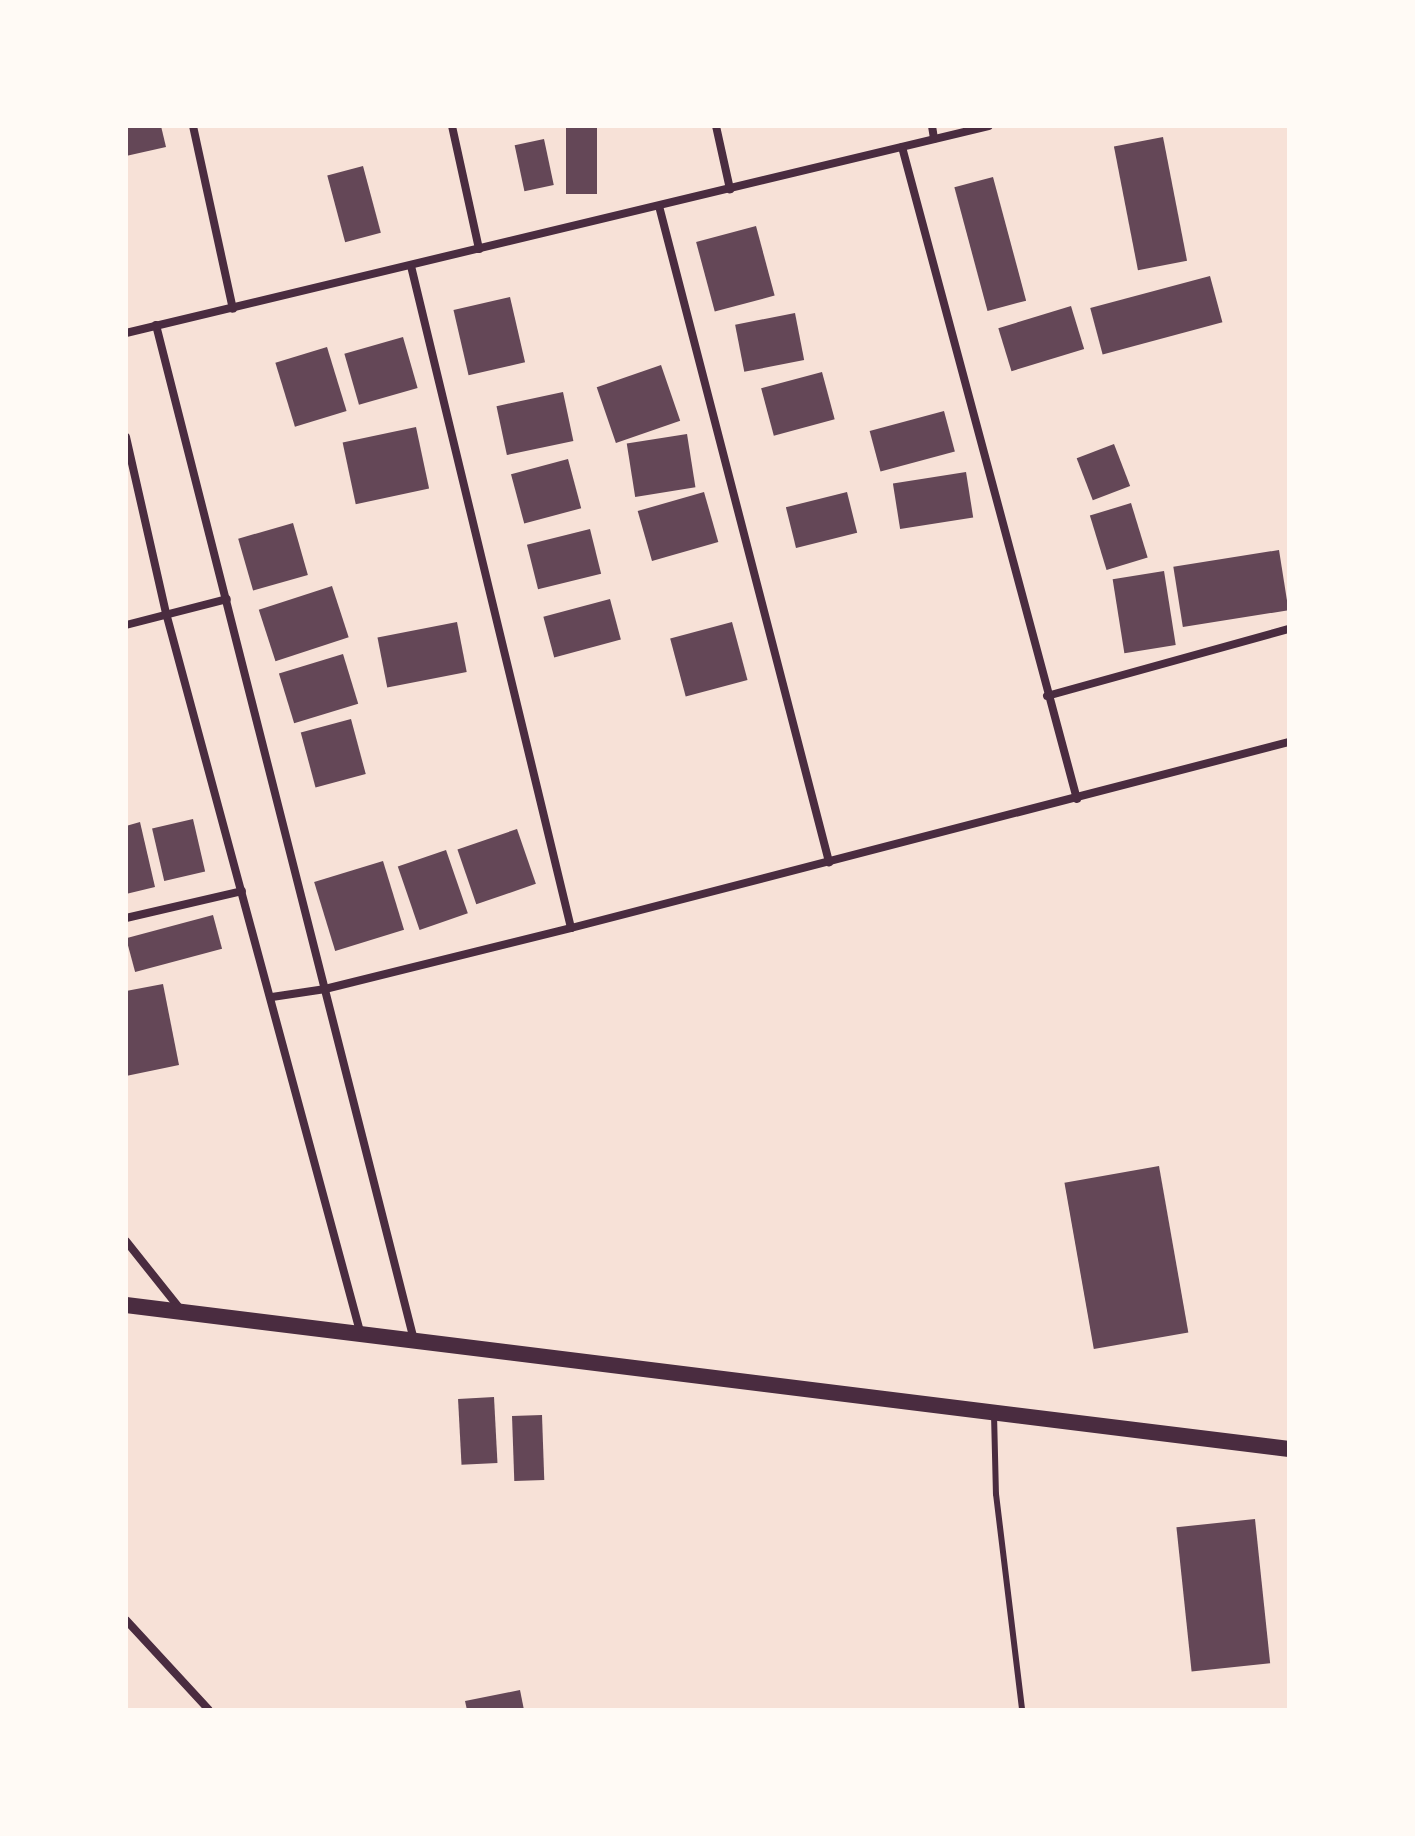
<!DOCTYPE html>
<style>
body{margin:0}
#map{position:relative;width:1415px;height:1836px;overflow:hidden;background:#f7e1d7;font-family:"Public Sans",sans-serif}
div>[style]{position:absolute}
.building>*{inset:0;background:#644757;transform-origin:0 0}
.service>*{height:6px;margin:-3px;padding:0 3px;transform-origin:3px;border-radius:3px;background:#4a2c40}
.minor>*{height:8px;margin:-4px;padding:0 4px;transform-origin:4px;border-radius:4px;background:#4a2c40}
.secondary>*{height:16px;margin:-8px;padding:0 8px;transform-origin:8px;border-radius:8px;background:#4a2c40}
span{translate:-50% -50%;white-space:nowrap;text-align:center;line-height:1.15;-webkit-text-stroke:8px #fffaf5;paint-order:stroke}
.frame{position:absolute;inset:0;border:128px solid #fffaf5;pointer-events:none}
</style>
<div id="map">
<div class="building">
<i style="clip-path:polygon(126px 126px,161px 126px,166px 147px,126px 156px)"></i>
<i style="left:566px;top:126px;width:31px;height:68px"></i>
<i style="left:1163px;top:137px;width:126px;height:50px;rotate:79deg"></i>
<i style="left:544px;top:139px;width:47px;height:30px;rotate:78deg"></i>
<i style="left:363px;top:166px;width:69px;height:37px;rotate:75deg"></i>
<i style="left:993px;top:177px;width:128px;height:40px;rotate:75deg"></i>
<i style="left:756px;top:226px;width:72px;height:62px;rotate:75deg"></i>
<i style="left:1210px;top:276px;width:48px;height:124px;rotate:75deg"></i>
<i style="left:510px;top:297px;width:67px;height:58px;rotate:77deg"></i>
<i style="left:1071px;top:306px;width:45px;height:76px;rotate:73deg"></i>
<i style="left:795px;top:313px;width:48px;height:61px;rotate:79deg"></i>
<i style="left:403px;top:337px;width:53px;height:61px;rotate:74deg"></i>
<i style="left:327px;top:347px;width:67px;height:54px;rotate:73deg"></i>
<i style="left:661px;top:365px;width:59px;height:68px;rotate:71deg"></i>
<i style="left:822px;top:372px;width:49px;height:63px;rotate:75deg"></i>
<i style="left:563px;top:392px;width:50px;height:68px;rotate:78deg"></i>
<i style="left:944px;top:411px;width:42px;height:77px;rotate:75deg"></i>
<i style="left:416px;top:427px;width:63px;height:75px;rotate:78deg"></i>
<i style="left:687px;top:434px;width:54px;height:61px;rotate:81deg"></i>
<i style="left:1114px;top:444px;width:45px;height:40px;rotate:69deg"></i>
<i style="left:568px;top:459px;width:51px;height:59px;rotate:75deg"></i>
<i style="left:966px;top:472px;width:46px;height:74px;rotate:81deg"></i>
<i style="left:704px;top:492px;width:52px;height:69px;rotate:74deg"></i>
<i style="left:847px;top:492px;width:42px;height:63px;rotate:76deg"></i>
<i style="left:1131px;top:503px;width:57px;height:43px;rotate:73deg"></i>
<i style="left:293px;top:523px;width:54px;height:57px;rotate:74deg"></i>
<i style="left:590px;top:529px;width:46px;height:65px;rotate:76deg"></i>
<i style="left:1279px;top:550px;width:61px;height:107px;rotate:81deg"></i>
<i style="left:1164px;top:571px;width:75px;height:52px;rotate:81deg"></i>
<i style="left:332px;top:586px;width:54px;height:77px;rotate:72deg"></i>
<i style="left:610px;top:599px;width:42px;height:69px;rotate:75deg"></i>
<i style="left:457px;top:622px;width:51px;height:81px;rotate:79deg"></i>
<i style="left:732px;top:622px;width:60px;height:64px;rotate:75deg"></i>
<i style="left:343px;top:654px;width:52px;height:67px;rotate:73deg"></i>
<i style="left:351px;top:719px;width:57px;height:52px;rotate:75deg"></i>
<i style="left:193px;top:819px;width:54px;height:42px;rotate:77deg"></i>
<i style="clip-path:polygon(140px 822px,155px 887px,126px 894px,126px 826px)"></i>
<i style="left:517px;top:829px;width:58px;height:63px;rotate:71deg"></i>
<i style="left:446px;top:850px;width:67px;height:51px;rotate:71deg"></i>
<i style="left:383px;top:861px;width:72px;height:72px;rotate:73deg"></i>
<i style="left:213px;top:915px;width:35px;height:90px;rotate:75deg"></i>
<i style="clip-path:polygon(163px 984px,179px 1065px,126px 1076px,126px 991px)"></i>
<i style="left:1159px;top:1166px;width:169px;height:96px;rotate:80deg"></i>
<i style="left:494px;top:1397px;width:66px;height:36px;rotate:87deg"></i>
<i style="left:542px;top:1415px;width:65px;height:30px;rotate:88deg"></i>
<i style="left:1255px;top:1519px;width:145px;height:79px;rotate:84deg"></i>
<i style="clip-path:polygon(520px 1690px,524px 1710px,467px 1710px,465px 1701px)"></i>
</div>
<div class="service">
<i style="left:994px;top:1414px;width:80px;rotate:88.6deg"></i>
<i style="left:996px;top:1494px;width:218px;rotate:83.1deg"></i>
</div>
<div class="minor">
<i style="left:193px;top:126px;width:187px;rotate:77.7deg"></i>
<i style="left:452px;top:126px;width:126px;rotate:77.6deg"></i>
<i style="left:716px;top:126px;width:65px;rotate:77.5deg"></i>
<i style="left:932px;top:126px;width:13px;rotate:81deg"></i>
<i style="left:902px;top:147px;width:675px;rotate:74.98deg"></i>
<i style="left:659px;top:206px;width:678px;rotate:75.47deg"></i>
<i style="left:411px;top:266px;width:681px;rotate:76.41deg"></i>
<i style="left:156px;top:325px;width:1047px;rotate:75.74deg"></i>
<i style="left:126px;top:333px;width:887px;rotate:-13.49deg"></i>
<i style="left:126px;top:437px;width:180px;rotate:77.2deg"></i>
<i style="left:166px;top:613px;width:748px;rotate:74.89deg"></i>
<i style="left:126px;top:625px;width:104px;rotate:-14.4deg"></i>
<i style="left:1047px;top:696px;width:251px;rotate:-15.5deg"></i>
<i style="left:126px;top:918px;width:119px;rotate:-13.1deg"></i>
<i style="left:272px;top:997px;width:54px;rotate:-8.6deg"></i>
<i style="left:325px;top:989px;width:253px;rotate:-13.9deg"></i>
<i style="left:571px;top:928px;width:742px;rotate:-14.52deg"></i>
<i style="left:126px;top:1241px;width:87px;rotate:51.5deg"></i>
<i style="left:126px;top:1620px;width:122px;rotate:47.3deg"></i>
</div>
<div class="secondary">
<i style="left:126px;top:1305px;width:1172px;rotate:7.06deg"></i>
</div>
<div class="frame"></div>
</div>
